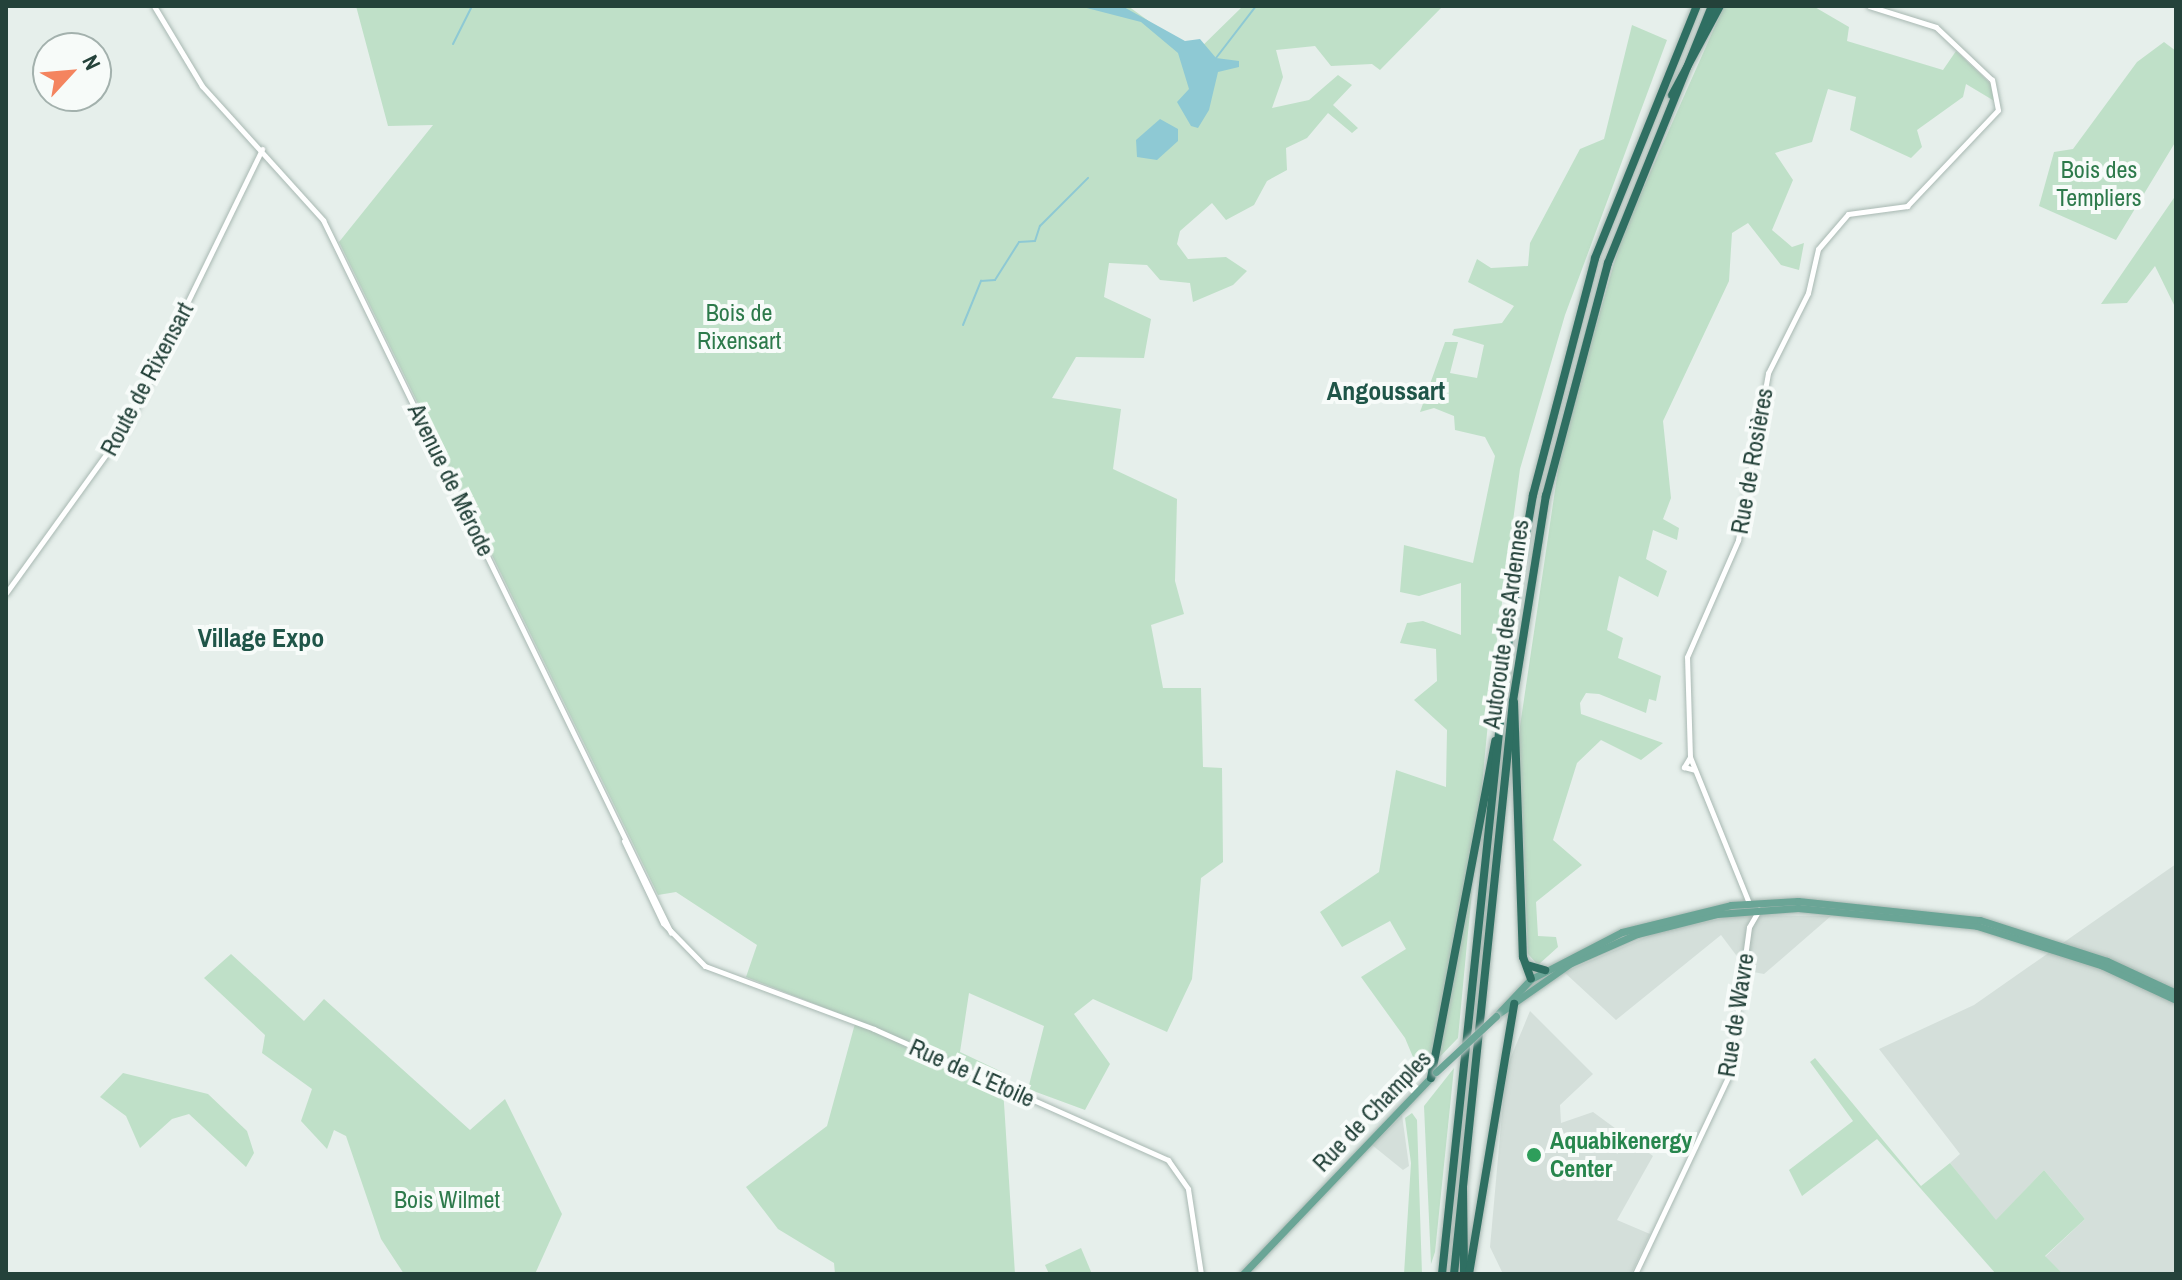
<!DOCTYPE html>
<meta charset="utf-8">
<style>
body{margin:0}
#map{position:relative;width:2182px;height:1280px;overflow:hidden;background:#e6efeb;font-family:"Archivo Narrow",sans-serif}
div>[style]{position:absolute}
.built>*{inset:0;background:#d4dfda}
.green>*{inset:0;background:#bfe0c8}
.water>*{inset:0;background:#8ec9d4}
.stream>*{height:2px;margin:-1px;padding:0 1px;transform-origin:1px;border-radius:1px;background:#8ec9d4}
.roads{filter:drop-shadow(0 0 2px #a8b8b2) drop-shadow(0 0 2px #a8b8b2)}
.minor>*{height:5px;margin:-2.5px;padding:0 2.5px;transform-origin:2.5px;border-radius:2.5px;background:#fff}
.major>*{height:7px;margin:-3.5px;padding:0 3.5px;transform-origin:3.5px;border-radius:3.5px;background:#6aa596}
.highway>*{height:8px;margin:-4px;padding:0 4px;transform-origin:4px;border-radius:4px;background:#2f6f62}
.bridges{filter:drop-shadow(0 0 2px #c2cac8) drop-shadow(0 0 2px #c2cac8)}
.major-bridge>*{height:7px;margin:-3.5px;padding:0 3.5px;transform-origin:3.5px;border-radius:3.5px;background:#6aa596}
.dots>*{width:22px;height:22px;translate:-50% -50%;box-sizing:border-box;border:4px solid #f7fbf9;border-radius:50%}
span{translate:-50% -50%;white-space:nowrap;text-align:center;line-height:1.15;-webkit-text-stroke:8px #f7fbf9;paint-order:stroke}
.park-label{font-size:24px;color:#2d7a4b}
.street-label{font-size:24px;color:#24423a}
.leisure-label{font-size:24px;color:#27864d;font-weight:700}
.left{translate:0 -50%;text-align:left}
.neighbourhood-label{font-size:26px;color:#1f5548;font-weight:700}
.frame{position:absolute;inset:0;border:8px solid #24423a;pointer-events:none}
.north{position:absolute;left:32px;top:32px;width:80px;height:80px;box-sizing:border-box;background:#f7fbf9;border:2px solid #a3b1ad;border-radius:50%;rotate:64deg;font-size:22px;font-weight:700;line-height:32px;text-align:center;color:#24423a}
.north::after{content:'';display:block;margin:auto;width:28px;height:36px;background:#f4845f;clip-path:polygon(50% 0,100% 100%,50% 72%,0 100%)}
</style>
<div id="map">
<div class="built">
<i style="clip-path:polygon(2176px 864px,2176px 1272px,2063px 1274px,2045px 1257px,2085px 1219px,2044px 1170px,1996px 1221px,1950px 1163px,1960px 1154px,1879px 1049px,1974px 1005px)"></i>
<i style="clip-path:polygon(1737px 915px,1831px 916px,1764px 974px,1748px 971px,1721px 935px,1616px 1020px,1564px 972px,1658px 932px)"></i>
<i style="clip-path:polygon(1530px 1011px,1593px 1074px,1560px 1105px,1561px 1123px,1593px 1112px,1653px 1156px,1617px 1220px,1650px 1234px,1631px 1274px,1503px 1274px,1490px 1247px,1506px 1069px)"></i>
<i style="clip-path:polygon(1402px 1115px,1409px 1166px,1403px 1170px,1372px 1145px)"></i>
</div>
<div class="green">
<i style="clip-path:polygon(356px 6px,1128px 6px,1194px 54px,1243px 6px,1443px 6px,1380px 70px,1372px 64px,1331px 66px,1315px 46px,1276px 50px,1283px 77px,1272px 108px,1309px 100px,1338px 75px,1352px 85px,1333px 105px,1358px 128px,1352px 133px,1328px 113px,1307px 138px,1286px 148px,1287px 170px,1267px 181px,1254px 205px,1226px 220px,1212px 203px,1180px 231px,1177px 244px,1188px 259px,1226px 257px,1247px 271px,1233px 285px,1193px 302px,1190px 283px,1160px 280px,1147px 265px,1109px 263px,1104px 297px,1151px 319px,1144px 358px,1076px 357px,1052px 398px,1121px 409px,1113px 469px,1177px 499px,1175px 581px,1184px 614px,1151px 625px,1163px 688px,1201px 688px,1203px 767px,1222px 768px,1223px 862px,1201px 878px,1192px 979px,1167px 1032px,1093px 999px,1074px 1014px,1110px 1064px,1085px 1110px,1028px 1089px,1044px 1026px,969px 993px,960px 1052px,1002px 1072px,1015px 1274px,835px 1274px,834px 1263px,778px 1229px,746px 1187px,827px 1126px,856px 1020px,746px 977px,757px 945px,676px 892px,658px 895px,339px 242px,433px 125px,388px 126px)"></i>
<i style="clip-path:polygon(1724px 6px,1813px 6px,1849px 27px,1847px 41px,1943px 70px,1956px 51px,1993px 86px,1996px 102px,1966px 84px,1963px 97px,1917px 130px,1922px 147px,1911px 158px,1850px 130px,1856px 97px,1828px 89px,1812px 142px,1775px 153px,1793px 180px,1772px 230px,1792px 247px,1804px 243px,1799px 270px,1781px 265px,1748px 223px,1732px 233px,1729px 281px,1663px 421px,1671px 498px,1663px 519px,1679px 528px,1677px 540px,1653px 530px,1646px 559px,1667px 571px,1658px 597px,1619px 576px,1607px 630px,1623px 638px,1618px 658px,1661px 676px,1656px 701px,1649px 699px,1646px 713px,1599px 694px,1586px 693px,1580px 703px,1581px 714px,1663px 743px,1641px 760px,1601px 740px,1577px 763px,1553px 840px,1582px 865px,1536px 902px,1538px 936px,1556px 937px,1558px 947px,1538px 965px,1528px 954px,1519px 733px,1562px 443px,1622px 236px)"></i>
<i style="clip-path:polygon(1632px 25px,1667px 40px,1565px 315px,1520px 469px,1493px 670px,1458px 1038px,1421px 1076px,1405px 1038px,1361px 977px,1406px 949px,1390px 921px,1342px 947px,1320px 912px,1379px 872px,1396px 770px,1446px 787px,1447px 730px,1414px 700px,1437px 681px,1436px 649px,1400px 643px,1407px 623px,1423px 621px,1461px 635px,1461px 583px,1419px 596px,1400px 592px,1404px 545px,1473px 563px,1495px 456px,1485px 437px,1455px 430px,1454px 416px,1434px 408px,1420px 412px,1445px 342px,1458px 342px,1450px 373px,1477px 378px,1484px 345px,1452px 335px,1454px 329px,1502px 323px,1514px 306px,1468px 282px,1477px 259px,1491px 268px,1528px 266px,1530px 243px,1580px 149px,1604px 139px)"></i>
<i style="clip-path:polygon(2164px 42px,2176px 51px,2176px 141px,2116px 240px,2039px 206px,2054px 152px,2073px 149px,2137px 62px)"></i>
<i style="clip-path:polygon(2176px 195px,2176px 309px,2155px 266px,2127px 303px,2101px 304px)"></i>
<i style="clip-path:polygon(231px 954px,304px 1021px,324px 999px,470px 1130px,505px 1099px,562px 1214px,535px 1274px,404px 1274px,381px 1239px,346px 1136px,334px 1130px,327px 1149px,301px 1121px,312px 1089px,262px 1053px,265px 1035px,204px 978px)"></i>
<i style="clip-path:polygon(1815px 1058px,1921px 1186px,1950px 1163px,1996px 1220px,2044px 1170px,2085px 1219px,2045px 1256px,2063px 1274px,1996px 1274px,1877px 1139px,1802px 1196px,1789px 1170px,1853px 1121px,1810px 1062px)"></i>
<i style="clip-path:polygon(1454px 1068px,1435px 1252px,1431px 1264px,1424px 1106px)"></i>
<i style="clip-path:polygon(123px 1073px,208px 1094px,247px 1131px,254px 1153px,246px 1167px,189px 1114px,172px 1119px,140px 1148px,126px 1116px,100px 1097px)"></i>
<i style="clip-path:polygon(1412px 1113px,1417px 1120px,1422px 1274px,1404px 1274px,1411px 1163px,1405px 1118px)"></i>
<i style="clip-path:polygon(1081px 1248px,1092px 1274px,1049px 1274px,1045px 1265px)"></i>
</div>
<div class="water">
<i style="clip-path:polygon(1079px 6px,1122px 6px,1185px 41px,1200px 39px,1216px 58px,1239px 61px,1239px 67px,1218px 72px,1209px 110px,1198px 128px,1191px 126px,1177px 102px,1189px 89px,1178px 53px,1141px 22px)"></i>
<i style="clip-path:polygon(1160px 119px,1178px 129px,1178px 141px,1157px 160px,1137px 157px,1136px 140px)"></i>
</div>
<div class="stream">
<i style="left:453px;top:44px;width:42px;rotate:-63.4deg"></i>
<i style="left:1216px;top:58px;width:66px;rotate:-52.4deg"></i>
<i style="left:963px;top:325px;width:48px;rotate:-67.8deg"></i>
<i style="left:981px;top:281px;width:14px;rotate:-4deg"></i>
<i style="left:995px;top:280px;width:45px;rotate:-57.7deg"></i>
<i style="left:1019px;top:242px;width:16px;rotate:-4deg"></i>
<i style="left:1035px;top:241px;width:16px;rotate:-72deg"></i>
<i style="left:1040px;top:226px;width:68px;rotate:-45deg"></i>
</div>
<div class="roads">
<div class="minor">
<i style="left:154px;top:6px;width:93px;rotate:59deg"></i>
<i style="left:202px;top:86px;width:181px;rotate:47.9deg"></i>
<i style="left:323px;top:220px;width:793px;rotate:63.98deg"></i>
<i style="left:6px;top:593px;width:208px;rotate:-54.2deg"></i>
<i style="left:128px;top:424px;width:306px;rotate:-64deg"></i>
<i style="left:1690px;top:757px;width:100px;rotate:-91.7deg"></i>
<i style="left:1687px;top:657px;width:128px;rotate:-66.4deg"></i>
<i style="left:1738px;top:540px;width:170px;rotate:-79.8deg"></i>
<i style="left:1768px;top:373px;width:89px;rotate:-63.4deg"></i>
<i style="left:1808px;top:293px;width:45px;rotate:-77.2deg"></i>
<i style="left:1818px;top:249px;width:46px;rotate:-49.4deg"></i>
<i style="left:1848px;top:214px;width:60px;rotate:-7.7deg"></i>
<i style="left:1907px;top:206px;width:132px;rotate:-46.5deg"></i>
<i style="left:1998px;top:110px;width:31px;rotate:-101deg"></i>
<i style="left:1992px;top:80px;width:77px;rotate:-136.6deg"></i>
<i style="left:1936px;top:27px;width:70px;rotate:-162.6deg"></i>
<i style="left:1690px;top:757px;width:157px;rotate:68deg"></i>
<i style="left:1690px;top:757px;width:12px;rotate:121deg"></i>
<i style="left:1684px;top:767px;width:11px;rotate:15deg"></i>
<i style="left:624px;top:841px;width:91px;rotate:64.6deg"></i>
<i style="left:663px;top:923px;width:60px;rotate:45.7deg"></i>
<i style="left:705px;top:966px;width:180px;rotate:20.4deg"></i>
<i style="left:874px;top:1029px;width:322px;rotate:24deg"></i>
<i style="left:1168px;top:1160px;width:35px;rotate:55deg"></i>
<i style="left:1188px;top:1189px;width:86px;rotate:81.3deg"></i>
<i style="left:1635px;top:1274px;width:220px;rotate:-64.7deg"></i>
<i style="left:1729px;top:1075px;width:149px;rotate:-82.3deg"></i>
<i style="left:1749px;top:927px;width:20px;rotate:-60deg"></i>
</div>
<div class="major">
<i style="left:1501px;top:1012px;width:85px;rotate:-35deg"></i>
<i style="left:1571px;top:963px;width:72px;rotate:-23.7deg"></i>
<i style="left:1637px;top:934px;width:82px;rotate:-14deg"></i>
<i style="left:1717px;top:914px;width:81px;rotate:-4.2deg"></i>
<i style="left:1798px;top:908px;width:180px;rotate:5.7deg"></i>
<i style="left:1977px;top:926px;width:130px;rotate:17.5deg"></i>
<i style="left:2101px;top:965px;width:83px;rotate:25deg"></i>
<i style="left:1496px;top:1016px;width:51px;rotate:-46.6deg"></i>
<i style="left:1531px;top:979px;width:102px;rotate:-27.3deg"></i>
<i style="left:1622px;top:932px;width:112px;rotate:-13.9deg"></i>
<i style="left:1731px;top:905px;width:67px;rotate:-3.4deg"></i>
<i style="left:1798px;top:901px;width:183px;rotate:6deg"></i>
<i style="left:1980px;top:920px;width:133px;rotate:17.9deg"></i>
<i style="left:2107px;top:961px;width:76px;rotate:24.9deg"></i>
<i style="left:1243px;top:1274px;width:274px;rotate:-46.3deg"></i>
</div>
<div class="highway">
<i style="left:1672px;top:95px;width:101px;rotate:-61.7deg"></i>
<i style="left:1514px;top:702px;width:255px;rotate:88deg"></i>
<i style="left:1523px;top:957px;width:23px;rotate:70deg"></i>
<i style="left:1527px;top:965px;width:19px;rotate:16deg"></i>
<i style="left:1431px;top:1078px;width:343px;rotate:-79.2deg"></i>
<i style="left:1463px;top:1188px;width:86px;rotate:89.3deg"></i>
<i style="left:1442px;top:1274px;width:650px;rotate:-83.99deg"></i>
<i style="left:1510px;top:628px;width:135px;rotate:-80.2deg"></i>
<i style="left:1533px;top:495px;width:245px;rotate:-75.3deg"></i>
<i style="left:1595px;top:258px;width:272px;rotate:-68deg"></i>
<i style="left:1454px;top:1274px;width:576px;rotate:-84.12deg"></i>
<i style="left:1513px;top:701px;width:208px;rotate:-80.9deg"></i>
<i style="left:1546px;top:496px;width:241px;rotate:-75.1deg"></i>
<i style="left:1608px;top:263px;width:277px;rotate:-68deg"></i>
<i style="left:1469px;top:1274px;width:274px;rotate:-80.5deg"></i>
</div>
</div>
<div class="bridges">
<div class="major-bridge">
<i style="left:1436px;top:1072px;width:82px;rotate:-43deg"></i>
</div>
</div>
<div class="dots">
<i style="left:1534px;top:1155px;background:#2e9e5b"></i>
</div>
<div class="park-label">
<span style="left:2099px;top:184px">Bois des<br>Templiers</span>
<span style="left:739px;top:327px">Bois de<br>Rixensart</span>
<span style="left:447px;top:1200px">Bois Wilmet</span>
</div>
<div class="street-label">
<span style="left:147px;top:379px;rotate:-62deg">Route de Rixensart</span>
<span style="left:1752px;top:461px;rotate:-80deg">Rue de Rosières</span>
<span style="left:451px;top:480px;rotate:64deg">Avenue de Mérode</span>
<span style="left:1506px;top:624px;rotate:-82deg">Autoroute des Ardennes</span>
<span style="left:1736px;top:1015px;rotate:-81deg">Rue de Wavre</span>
<span style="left:972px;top:1073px;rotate:24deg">Rue de L'Etoile</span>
<span style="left:1372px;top:1111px;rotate:-46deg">Rue de Champles</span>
</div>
<div class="leisure-label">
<span class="left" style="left:1550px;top:1155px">Aquabikenergy<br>Center</span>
</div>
<div class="neighbourhood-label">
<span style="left:1386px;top:391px">Angoussart</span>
<span style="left:261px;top:638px">Village Expo</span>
</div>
<div class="frame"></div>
<div class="north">N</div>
</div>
